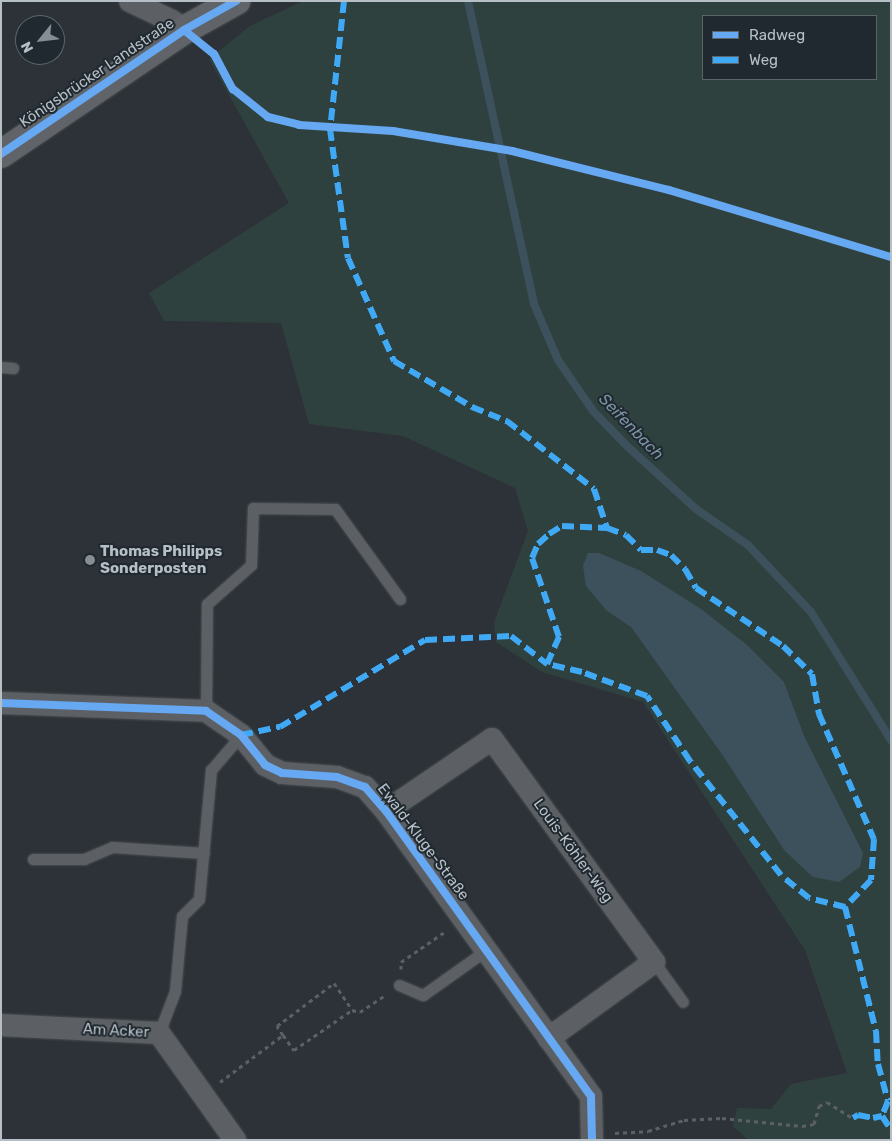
<!DOCTYPE html>
<meta charset="utf-8">
<style>
body{margin:0}
#map{position:relative;width:892px;height:1141px;overflow:hidden;background:#2c3237;font-family:Rubik,sans-serif}
div>[style]{position:absolute}
.green>*{inset:0;background:#2f413e}
.water>*{inset:0;background:#3d515d}
.stream>*{height:8px;margin:-4px;padding:0 4px;transform-origin:4px;border-radius:4px;background:#3d515d}
.path>*{height:3px;margin-top:-1.5px;transform-origin:0;background:repeating-linear-gradient(90deg,#5b6064 0 4px,transparent 0 8px)}
.roads{filter:drop-shadow(0 0 1px #4a4e52) drop-shadow(0 0 1px #4a4e52)}
.service>*{height:11px;margin:-5.5px;padding:0 5.5px;transform-origin:5.5px;border-radius:5.5px;background:#5c6064}
.minor>*{height:22px;margin:-11px;padding:0 11px;transform-origin:11px;border-radius:11px;background:#5c6064}
.secondary>*{height:28px;margin:-14px;padding:0 14px;transform-origin:14px;border-radius:14px;background:#606469}
.quiet>*{height:6px;margin-top:-3px;transform-origin:0;background:repeating-linear-gradient(90deg,#3fa9f5 0 12px,transparent 0 18px)}
.cycleway>*{height:8px;margin:-4px;padding:0 4px;transform-origin:4px;border-radius:4px;background:#66a8f1}
.dots>*{width:14px;height:14px;translate:-50% -50%;box-sizing:border-box;border:2px solid #202930;border-radius:50%}
span{translate:-50% -50%;white-space:nowrap;text-align:center;line-height:1.15;-webkit-text-stroke:4px #202930;paint-order:stroke}
.street-label{font-size:15px;color:#b7bfc6}
.poi-label{font-size:15px;color:#b7bfc6;font-weight:700}
.left{translate:0 -50%;text-align:left}
.water-label{font-size:16px;color:#7b95a6;font-style:italic}
.frame{position:absolute;inset:0;border:2px solid #b7bfc6;pointer-events:none}
.legend{position:absolute;left:702px;top:15px;width:175px;height:65px;box-sizing:border-box;background:#202930;border:1px solid #5c656c;margin:0;padding:6px 9px;list-style:none;font-size:15px;color:#b7bfc6}
.legend li{display:flex;align-items:center;gap:10px;height:25px}
.legend b{width:25px;border:1px solid #5c656c}
.north{position:absolute;left:15px;top:15px;width:50px;height:50px;box-sizing:border-box;background:#202930;border:1px solid #5c656c;border-radius:50%;rotate:241deg;font-size:14px;font-weight:700;line-height:20px;text-align:center;color:#b7bfc6}
.north::after{content:'';display:block;margin:auto;width:18px;height:22px;background:#868e94;clip-path:polygon(50% 0,100% 100%,50% 72%,0 100%)}
</style>
<div id="map">
<div class="green">
<i style="clip-path:polygon(evenodd,303px 1px,891px 1px,891px 1140px,748px 1140px,733px 1126px,737px 1108px,771px 1109px,791px 1084px,847px 1073px,805px 950px,643px 702px,542px 672px,496px 642px,494px 622px,528px 531px,515px 488px,403px 436px,309px 424px,281px 323px,164px 321px,149px 293px,289px 203px,209px 59px,250px 26px,303px 1px,703px 16px,876px 16px,876px 79px,703px 79px,703px 16px,303px 1px,631px 627px,784px 682px,805px 738px,784px 850px,723px 756px,631px 627px)"></i>
</div>
<div class="water">
<i style="clip-path:polygon(588px 553px,599px 553px,641px 571px,701px 609px,747px 645px,784px 682px,805px 738px,863px 853px,860px 867px,839px 882px,813px 877px,784px 850px,723px 756px,631px 627px,607px 611px,586px 586px,583px 566px)"></i>
</div>
<div class="stream">
<i style="left:468px;top:1px;width:310px;rotate:77.7deg"></i>
<i style="left:534px;top:304px;width:61px;rotate:66.8deg"></i>
<i style="left:558px;top:360px;width:62px;rotate:55.5deg"></i>
<i style="left:593px;top:411px;width:49px;rotate:45.8deg"></i>
<i style="left:627px;top:446px;width:93px;rotate:42.4deg"></i>
<i style="left:696px;top:509px;width:63px;rotate:34.7deg"></i>
<i style="left:748px;top:545px;width:92px;rotate:46.8deg"></i>
<i style="left:811px;top:612px;width:151px;rotate:58deg"></i>
</div>
<div class="path">
<i style="left:401px;top:969px;width:7px;rotate:-90deg"></i>
<i style="left:401px;top:962px;width:55px;rotate:-34.6deg"></i>
<i style="left:283px;top:1035px;width:11px;rotate:-124deg"></i>
<i style="left:277px;top:1026px;width:71px;rotate:-37deg"></i>
<i style="left:334px;top:983px;width:32px;rotate:56deg"></i>
<i style="left:220px;top:1082px;width:79px;rotate:-36.7deg"></i>
<i style="left:283px;top:1035px;width:19px;rotate:54deg"></i>
<i style="left:294px;top:1050px;width:70px;rotate:-34.6deg"></i>
<i style="left:352px;top:1010px;width:8px;rotate:14deg"></i>
<i style="left:360px;top:1012px;width:30px;rotate:-34deg"></i>
<i style="left:615px;top:1133px;width:33px;rotate:-3deg"></i>
<i style="left:648px;top:1131px;width:38px;rotate:-17deg"></i>
<i style="left:684px;top:1120px;width:38px;rotate:-3deg"></i>
<i style="left:722px;top:1118px;width:80px;rotate:5.7deg"></i>
<i style="left:802px;top:1126px;width:12px;rotate:-9deg"></i>
<i style="left:814px;top:1124px;width:19px;rotate:-74deg"></i>
<i style="left:819px;top:1106px;width:9px;rotate:-27deg"></i>
<i style="left:827px;top:1102px;width:31px;rotate:32deg"></i>
</div>
<div class="roads">
<div class="service">
<i style="left:1px;top:367px;width:12px;rotate:5deg"></i>
<i style="left:206px;top:711px;width:107px;rotate:-89.5deg"></i>
<i style="left:207px;top:604px;width:59px;rotate:-41.6deg"></i>
<i style="left:251px;top:565px;width:57px;rotate:-88deg"></i>
<i style="left:253px;top:508px;width:82px;rotate:0.7deg"></i>
<i style="left:335px;top:509px;width:111px;rotate:54.2deg"></i>
<i style="left:33px;top:859px;width:51px"></i>
<i style="left:84px;top:859px;width:30px;rotate:-23deg"></i>
<i style="left:112px;top:847px;width:92px;rotate:3.7deg"></i>
<i style="left:654px;top:962px;width:49px;rotate:54.1deg"></i>
<i style="left:399px;top:985px;width:26px;rotate:23deg"></i>
<i style="left:423px;top:995px;width:76px;rotate:-35.4deg"></i>
<i style="left:159px;top:1033px;width:45px;rotate:-69.1deg"></i>
<i style="left:175px;top:991px;width:75px;rotate:-84.7deg"></i>
<i style="left:182px;top:916px;width:24px;rotate:-45deg"></i>
<i style="left:199px;top:899px;width:130px;rotate:-84.7deg"></i>
<i style="left:211px;top:770px;width:46px;rotate:-49.4deg"></i>
</div>
<div class="minor">
<i style="left:130px;top:1px;width:47px;rotate:25.5deg"></i>
<i style="left:172px;top:21px;width:15px;rotate:37deg"></i>
<i style="left:1px;top:703px;width:205px;rotate:2.2deg"></i>
<i style="left:206px;top:711px;width:42px;rotate:34.4deg"></i>
<i style="left:241px;top:735px;width:38px;rotate:51deg"></i>
<i style="left:265px;top:765px;width:19px;rotate:25deg"></i>
<i style="left:282px;top:773px;width:55px;rotate:4.2deg"></i>
<i style="left:337px;top:777px;width:30px;rotate:20deg"></i>
<i style="left:365px;top:787px;width:32px;rotate:49deg"></i>
<i style="left:386px;top:811px;width:351px;rotate:54.3deg"></i>
<i style="left:591px;top:1096px;width:44px;rotate:88.7deg"></i>
<i style="left:386px;top:811px;width:128px;rotate:-34.2deg"></i>
<i style="left:492px;top:739px;width:276px;rotate:54deg"></i>
<i style="left:654px;top:962px;width:130px;rotate:144.1deg"></i>
<i style="left:1px;top:1025px;width:158px;rotate:2.9deg"></i>
<i style="left:159px;top:1033px;width:131px;rotate:54.6deg"></i>
</div>
<div class="secondary">
<i style="left:1px;top:154px;width:221px;rotate:-34.1deg"></i>
<i style="left:184px;top:30px;width:60px;rotate:-29.1deg"></i>
</div>
</div>
<div class="quiet">
<i style="left:344px;top:1px;width:129px;rotate:96.2deg"></i>
<i style="left:330px;top:129px;width:130px;rotate:82.1deg"></i>
<i style="left:348px;top:258px;width:113px;rotate:65.9deg"></i>
<i style="left:394px;top:361px;width:91px;rotate:30.5deg"></i>
<i style="left:472px;top:407px;width:38px;rotate:22deg"></i>
<i style="left:507px;top:421px;width:110px;rotate:38deg"></i>
<i style="left:594px;top:489px;width:41px;rotate:71.6deg"></i>
<i style="left:241px;top:735px;width:40px;rotate:-12deg"></i>
<i style="left:280px;top:727px;width:169px;rotate:-31deg"></i>
<i style="left:425px;top:640px;width:86px;rotate:-2.7deg"></i>
<i style="left:511px;top:636px;width:46px;rotate:37.9deg"></i>
<i style="left:845px;top:907px;width:37px;rotate:-166deg"></i>
<i style="left:809px;top:898px;width:36px;rotate:-141deg"></i>
<i style="left:781px;top:875px;width:146px;rotate:-128.6deg"></i>
<i style="left:690px;top:761px;width:78px;rotate:-123.5deg"></i>
<i style="left:647px;top:696px;width:69px;rotate:-159.7deg"></i>
<i style="left:582px;top:672px;width:36px;rotate:-167deg"></i>
<i style="left:547px;top:664px;width:30px;rotate:-66deg"></i>
<i style="left:559px;top:637px;width:83px;rotate:-108.9deg"></i>
<i style="left:532px;top:558px;width:15px;rotate:-67deg"></i>
<i style="left:538px;top:544px;width:15px;rotate:-42deg"></i>
<i style="left:549px;top:534px;width:15px;rotate:-32deg"></i>
<i style="left:562px;top:526px;width:45px;rotate:2.5deg"></i>
<i style="left:607px;top:528px;width:20px;rotate:20deg"></i>
<i style="left:626px;top:535px;width:21px;rotate:45deg"></i>
<i style="left:641px;top:550px;width:16px"></i>
<i style="left:657px;top:550px;width:15px;rotate:20deg"></i>
<i style="left:671px;top:555px;width:20px;rotate:45deg"></i>
<i style="left:685px;top:569px;width:22px;rotate:60deg"></i>
<i style="left:696px;top:588px;width:105px;rotate:33.7deg"></i>
<i style="left:783px;top:646px;width:40px;rotate:44deg"></i>
<i style="left:812px;top:674px;width:41px;rotate:80.1deg"></i>
<i style="left:819px;top:714px;width:137px;rotate:66.3deg"></i>
<i style="left:874px;top:839px;width:41px;rotate:94.2deg"></i>
<i style="left:871px;top:880px;width:37px;rotate:134deg"></i>
<i style="left:845px;top:907px;width:128px;rotate:76deg"></i>
<i style="left:876px;top:1031px;width:33px;rotate:87deg"></i>
<i style="left:878px;top:1064px;width:38px;rotate:75deg"></i>
<i style="left:888px;top:1101px;width:16px;rotate:112deg"></i>
<i style="left:853px;top:1118px;width:6px;rotate:-31deg"></i>
<i style="left:858px;top:1115px;width:15px;rotate:11deg"></i>
<i style="left:873px;top:1118px;width:9px;rotate:-13deg"></i>
<i style="left:882px;top:1116px;width:17px;rotate:57deg"></i>
</div>
<div class="cycleway">
<i style="left:184px;top:30px;width:38px;rotate:39deg"></i>
<i style="left:214px;top:54px;width:40px;rotate:62deg"></i>
<i style="left:233px;top:89px;width:45px;rotate:38.7deg"></i>
<i style="left:268px;top:117px;width:32px;rotate:14deg"></i>
<i style="left:299px;top:125px;width:94px;rotate:3.7deg"></i>
<i style="left:393px;top:131px;width:121px;rotate:9.5deg"></i>
<i style="left:512px;top:151px;width:162px;rotate:14deg"></i>
<i style="left:669px;top:190px;width:232px;rotate:16.8deg"></i>
<i style="left:1px;top:154px;width:221px;rotate:-34.1deg"></i>
<i style="left:184px;top:30px;width:60px;rotate:-29.1deg"></i>
<i style="left:1px;top:703px;width:205px;rotate:2.2deg"></i>
<i style="left:206px;top:711px;width:42px;rotate:34.4deg"></i>
<i style="left:241px;top:735px;width:38px;rotate:51deg"></i>
<i style="left:265px;top:765px;width:19px;rotate:25deg"></i>
<i style="left:282px;top:773px;width:55px;rotate:4.2deg"></i>
<i style="left:337px;top:777px;width:30px;rotate:20deg"></i>
<i style="left:365px;top:787px;width:32px;rotate:49deg"></i>
<i style="left:386px;top:811px;width:351px;rotate:54.3deg"></i>
<i style="left:591px;top:1096px;width:44px;rotate:88.7deg"></i>
</div>
<div class="dots">
<i style="left:90px;top:560px;background:#868e94"></i>
</div>
<div class="street-label">
<span style="left:97px;top:73px;rotate:-34deg">Königsbrücker Landstraße</span>
<span style="left:423px;top:842px;rotate:53deg">Ewald-Kluge-Straße</span>
<span style="left:573px;top:851px;rotate:54deg">Louis-Köhler-Weg</span>
<span style="left:116px;top:1031px;rotate:3deg">Am Acker</span>
</div>
<div class="poi-label">
<span class="left" style="left:100px;top:560px">Thomas Philipps<br>Sonderposten</span>
</div>
<div class="water-label">
<span style="left:631px;top:427px;rotate:46deg">Seifenbach</span>
</div>
<div class="frame"></div>
<ul class="legend">
<li><b style="height:6px;background:#66a8f1"></b>Radweg</li>
<li><b style="height:6px;background:#3fa9f5"></b>Weg</li>
</ul>
<div class="north">N</div>
</div>
